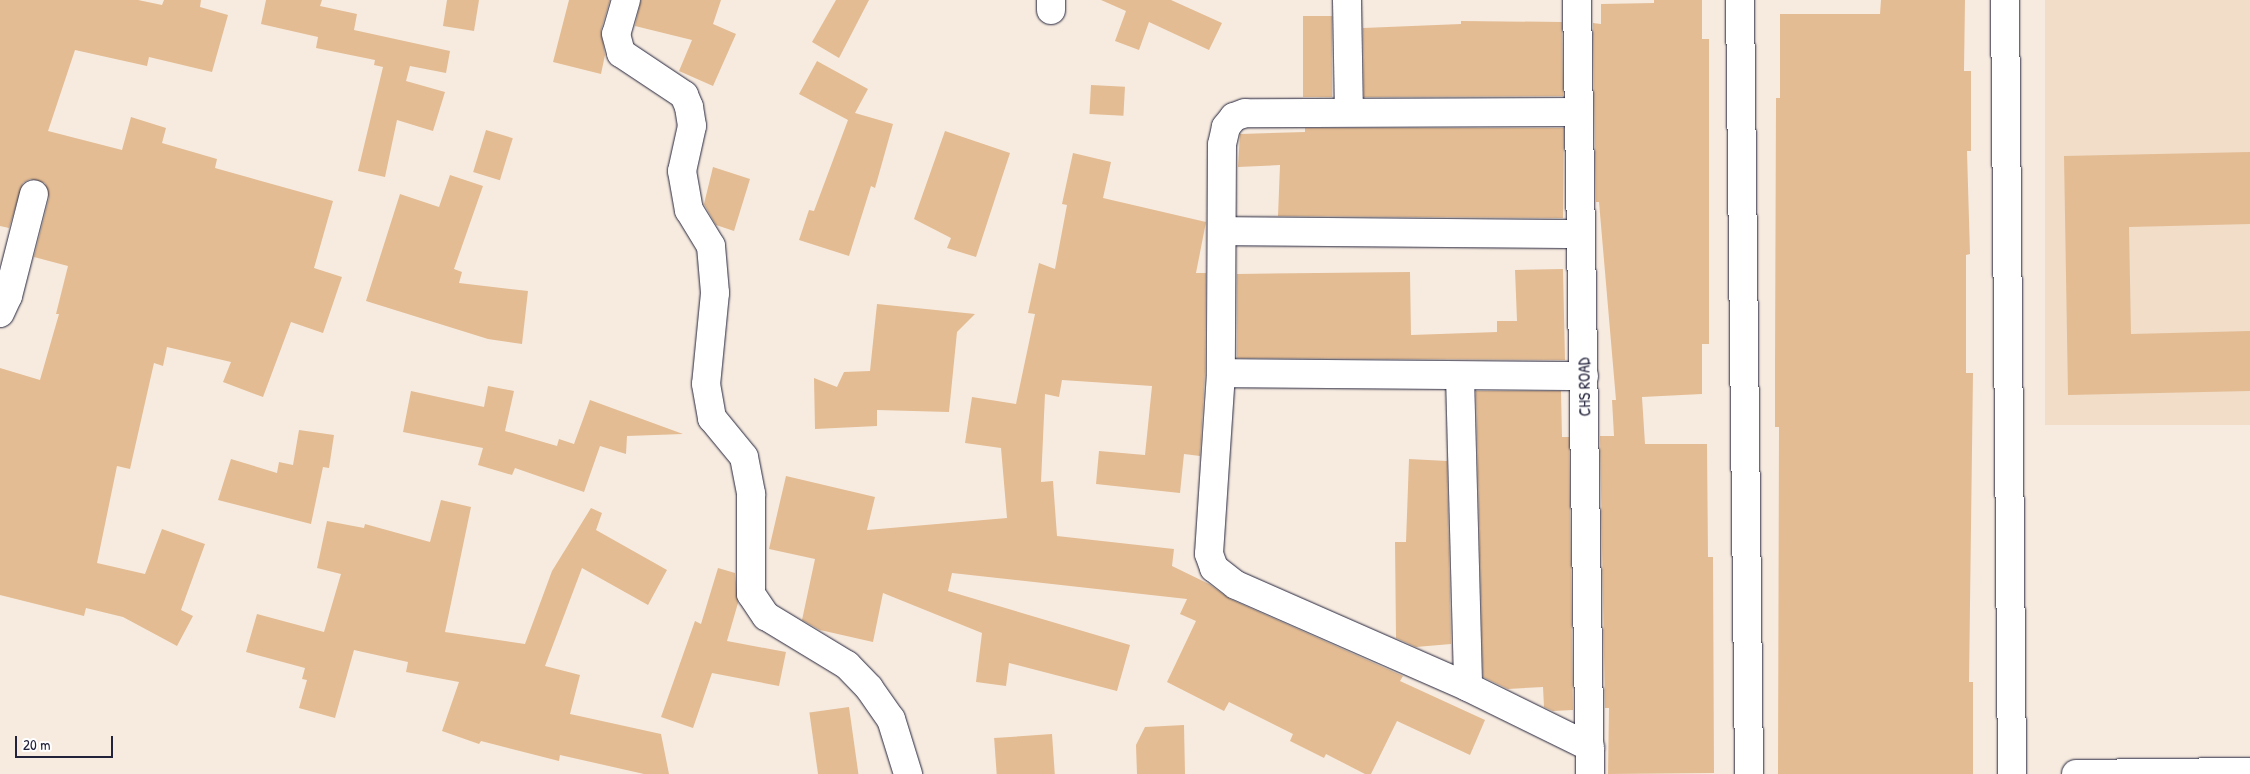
<!DOCTYPE html>
<style>
body{margin:0}
#map{position:relative;width:2250px;height:774px;overflow:hidden;background:#f7ebdf;font-family:"Patrick Hand",sans-serif}
div>[style]{position:absolute}
.built>*{inset:0;background:#f1ddc8;transform-origin:0 0}
.building>*{inset:0;background:#e3bc93;transform-origin:0 0}
.roads{filter:drop-shadow(0 0 1px #22223b) drop-shadow(0 0 1px #22223b)}
.minor>*{height:28px;margin:-14px;padding:0 14px;transform-origin:14px;border-radius:14px;background:#fff}
.tertiary>*{height:28px;margin:-14px;padding:0 14px;transform-origin:14px;border-radius:14px;background:#fff}
span{translate:-50% -50%;white-space:nowrap;text-align:center;line-height:1.15;-webkit-text-stroke:4.5px #fff;paint-order:stroke}
.street-label{font-size:16px;color:#22223b}
.scale{position:absolute;left:15px;top:736px;width:98px;height:22px;box-sizing:border-box;border:2px solid #22223b;border-top:0;padding-left:6px;font-size:15px;line-height:18px;white-space:nowrap;color:#22223b;-webkit-text-stroke:4px #fff;paint-order:stroke}
</style>
<div id="map">
<div class="built">
<i style="left:2045px;top:0;width:205px;height:425px"></i>
</div>
<div class="building">
<i style="clip-path:polygon(0 0,138px 0,162px 5px,164px 0,201px 0,200px 7px,228px 15px,212px 72px,149px 57px,147px 66px,75px 50px,48px 131px,122px 150px,131px 117px,166px 128px,162px 143px,217px 159px,215px 168px,333px 201px,314px 268px,342px 277px,323px 333px,291px 322px,263px 397px,223px 382px,231px 362px,167px 347px,163px 366px,154px 363px,130px 469px,117px 466px,97px 563px,145px 574px,162px 529px,205px 544px,181px 610px,193px 616px,177px 646px,123px 617px,86px 608px,84px 616px,0 595px,0 368px,40px 380px,59px 314px,56px 314px,68px 266px,34px 257px,49px 198px,45px 183px,30px 179px,23px 183px,9px 228px,0 226px)"></i>
<i style="clip-path:polygon(266px 0,322px 0,320px 6px,357px 14px,354px 30px,450px 51px,446px 73px,410px 66px,406px 81px,445px 92px,433px 131px,397px 120px,385px 177px,358px 171px,383px 67px,374px 65px,375px 60px,316px 48px,318px 37px,261px 24px)"></i>
<i style="clip-path:polygon(447px 0,479px 0,474px 31px,443px 26px)"></i>
<i style="clip-path:polygon(569px 0,610px 0,601px 30px,605px 55px,601px 74px,553px 62px)"></i>
<i style="clip-path:polygon(641px 0,721px 0,713px 24px,736px 34px,713px 86px,679px 71px,692px 40px,635px 26px)"></i>
<i style="clip-path:polygon(836px 0,869px 0,839px 58px,812px 42px)"></i>
<i style="clip-path:polygon(1101px 0,1171px 0,1222px 23px,1209px 50px,1149px 22px,1139px 50px,1115px 41px,1126px 11px)"></i>
<i style="clip-path:polygon(1654px 0,1702px 0,1702px 39px,1709px 39px,1709px 344px,1702px 344px,1702px 394px,1642px 397px,1645px 444px,1707px 444px,1708px 557px,1713px 557px,1714px 773px,1608px 774px,1609px 708px,1605px 708px,1600px 436px,1614px 436px,1612px 400px,1616px 400px,1599px 202px,1596px 202px,1593px 23px,1601px 24px,1601px 4px,1654px 3px)"></i>
<i style="clip-path:polygon(1881px 0,1965px 0,1964px 71px,1971px 71px,1971px 151px,1967px 151px,1970px 254px,1966px 255px,1966px 373px,1973px 373px,1969px 682px,1973px 682px,1973px 774px,1778px 774px,1779px 427px,1775px 427px,1775px 366px,1776px 98px,1780px 98px,1780px 14px,1880px 14px)"></i>
<i style="left:1303px;top:16px;width:29px;height:81px"></i>
<i style="clip-path:polygon(1461px 21px,1562px 22px,1563px 96px,1364px 97px,1363px 28px,1461px 24px)"></i>
<i style="clip-path:polygon(817px 61px,868px 89px,855px 113px,893px 124px,875px 188px,871px 186px,849px 256px,799px 240px,809px 210px,814px 211px,848px 120px,799px 94px)"></i>
<i style="left:1091px;top:85px;width:34px;height:29px;rotate:3deg"></i>
<i style="clip-path:polygon(1305px 128px,1564px 128px,1563px 218px,1278px 216px,1280px 165px,1238px 167px,1240px 134px,1305px 132px)"></i>
<i style="left:486px;top:130px;width:28px;height:44px;rotate:17deg"></i>
<i style="clip-path:polygon(945px 131px,1010px 153px,976px 257px,947px 248px,951px 238px,914px 219px)"></i>
<i style="clip-path:polygon(2250px 152px,2250px 224px,2129px 227px,2131px 334px,2250px 331px,2250px 391px,2068px 395px,2064px 156px)"></i>
<i style="clip-path:polygon(1073px 153px,1111px 162px,1103px 198px,1206px 222px,1196px 273px,1206px 273px,1205px 372px,1200px 456px,1184px 454px,1180px 493px,1096px 484px,1099px 451px,1145px 455px,1152px 386px,1062px 380px,1059px 397px,1045px 394px,1041px 482px,1053px 481px,1057px 536px,1174px 549px,1172px 566px,1209px 584px,1230px 599px,1403px 676px,1400px 681px,1485px 720px,1470px 755px,1397px 721px,1371px 774px,1365px 774px,1326px 754px,1324px 758px,1290px 741px,1293px 734px,1229px 702px,1224px 711px,1167px 682px,1196px 621px,1180px 614px,1187px 599px,952px 573px,948px 591px,1130px 645px,1117px 691px,1009px 663px,1006px 686px,976px 682px,982px 633px,883px 593px,873px 642px,820px 630px,802px 620px,815px 559px,769px 549px,786px 476px,875px 497px,867px 530px,1007px 518px,1001px 448px,965px 443px,972px 397px,1016px 404px,1035px 314px,1028px 313px,1039px 263px,1055px 269px,1067px 205px,1062px 204px)"></i>
<i style="clip-path:polygon(713px 167px,750px 179px,734px 231px,716px 225px,704px 204px)"></i>
<i style="clip-path:polygon(450px 175px,483px 186px,454px 269px,462px 272px,459px 283px,528px 291px,522px 344px,488px 339px,366px 301px,400px 194px,439px 207px)"></i>
<i style="clip-path:polygon(1563px 269px,1565px 360px,1237px 358px,1237px 274px,1410px 272px,1411px 335px,1497px 332px,1497px 321px,1517px 321px,1515px 270px)"></i>
<i style="clip-path:polygon(877px 304px,975px 314px,957px 332px,949px 412px,877px 410px,877px 426px,815px 429px,814px 378px,837px 387px,844px 372px,870px 371px)"></i>
<i style="clip-path:polygon(488px 386px,514px 391px,505px 431px,557px 446px,559px 439px,574px 444px,590px 400px,683px 434px,627px 436px,626px 454px,600px 446px,584px 492px,515px 468px,512px 475px,478px 465px,483px 448px,403px 432px,411px 391px,484px 407px)"></i>
<i style="clip-path:polygon(1476px 391px,1561px 391px,1562px 437px,1569px 437px,1573px 710px,1553px 711px,1544px 707px,1543px 687px,1508px 689px,1483px 677px)"></i>
<i style="clip-path:polygon(299px 430px,334px 435px,329px 468px,323px 467px,311px 524px,218px 500px,231px 459px,277px 473px,279px 462px,293px 465px)"></i>
<i style="clip-path:polygon(1409px 459px,1447px 461px,1451px 644px,1416px 647px,1396px 638px,1395px 542px,1406px 542px)"></i>
<i style="clip-path:polygon(441px 500px,471px 507px,445px 632px,525px 644px,552px 571px,591px 508px,602px 513px,596px 530px,667px 570px,648px 605px,582px 568px,545px 666px,580px 675px,570px 714px,661px 734px,669px 774px,644px 774px,560px 755px,559px 761px,481px 741px,479px 744px,442px 731px,459px 682px,406px 672px,408px 662px,354px 650px,335px 718px,299px 708px,307px 680px,302px 679px,305px 668px,246px 652px,257px 614px,324px 632px,341px 574px,317px 568px,327px 521px,364px 528px,365px 524px,430px 542px)"></i>
<i style="clip-path:polygon(718px 568px,735px 573px,738px 603px,727px 641px,786px 652px,779px 686px,712px 673px,693px 728px,661px 717px,695px 621px,701px 624px)"></i>
<i style="left:849px;top:707px;width:68px;height:40px;rotate:82deg"></i>
<i style="clip-path:polygon(1184px 725px,1185px 774px,1137px 774px,1136px 745px,1145px 727px)"></i>
<i style="left:1052px;top:734px;width:40px;height:58px;rotate:86deg"></i>
</div>
<div class="roads">
<div class="minor">
<i style="left:626px;top:0;width:35px;rotate:106deg"></i>
<i style="left:616px;top:34px;width:20px;rotate:75deg"></i>
<i style="left:621px;top:53px;width:76px;rotate:33.7deg"></i>
<i style="left:684px;top:95px;width:13px;rotate:67deg"></i>
<i style="left:689px;top:107px;width:19px;rotate:81deg"></i>
<i style="left:692px;top:126px;width:46px;rotate:102.5deg"></i>
<i style="left:682px;top:171px;width:40px;rotate:80deg"></i>
<i style="left:689px;top:210px;width:42px;rotate:58.6deg"></i>
<i style="left:711px;top:246px;width:47px;rotate:85.1deg"></i>
<i style="left:715px;top:293px;width:91px;rotate:95.6deg"></i>
<i style="left:706px;top:384px;width:35px;rotate:80deg"></i>
<i style="left:712px;top:418px;width:50px;rotate:50.6deg"></i>
<i style="left:744px;top:457px;width:38px;rotate:79deg"></i>
<i style="left:751px;top:494px;width:100px;rotate:90deg"></i>
<i style="left:751px;top:594px;width:27px;rotate:56deg"></i>
<i style="left:766px;top:616px;width:95px;rotate:31.2deg"></i>
<i style="left:847px;top:665px;width:32px;rotate:46deg"></i>
<i style="left:869px;top:688px;width:38px;rotate:55deg"></i>
<i style="left:891px;top:719px;width:58px;rotate:72.8deg"></i>
<i style="left:1347px;top:0;width:112px;rotate:89deg"></i>
<i style="left:1577px;top:0;width:774px;rotate:89.04deg"></i>
<i style="left:1740px;top:0;width:774px;rotate:89.33deg"></i>
<i style="left:1051px;top:10px;width:10px;rotate:-90deg"></i>
<i style="left:1579px;top:112px;width:334px;rotate:179.8deg"></i>
<i style="left:1245px;top:113px;width:12px;rotate:160deg"></i>
<i style="left:1234px;top:117px;width:13px;rotate:129deg"></i>
<i style="left:1226px;top:127px;width:18px;rotate:103deg"></i>
<i style="left:1222px;top:145px;width:228px;rotate:90.3deg"></i>
<i style="left:1221px;top:373px;width:181px;rotate:93.8deg"></i>
<i style="left:1209px;top:554px;width:15px;rotate:70deg"></i>
<i style="left:1214px;top:568px;width:28px;rotate:38deg"></i>
<i style="left:1236px;top:585px;width:253px;rotate:23.7deg"></i>
<i style="left:1468px;top:687px;width:136px;rotate:26.2deg"></i>
<i style="left:1223px;top:231px;width:358px;rotate:0.5deg"></i>
<i style="left:0;top:313px;width:19px;rotate:-65deg"></i>
<i style="left:8px;top:296px;width:105px;rotate:-75.7deg"></i>
<i style="left:1221px;top:373px;width:363px;rotate:0.5deg"></i>
<i style="left:1460px;top:376px;width:311px;rotate:88.5deg"></i>
<i style="left:2076px;top:774px;width:174px;rotate:-0.7deg"></i>
</div>
<div class="tertiary">
<i style="left:2005px;top:0;width:774px;rotate:89.48deg"></i>
</div>
</div>
<div class="street-label">
<span style="left:1584px;top:387px;rotate:-91deg">CHS ROAD</span>
</div>
<div class="scale">20 m</div>
</div>
